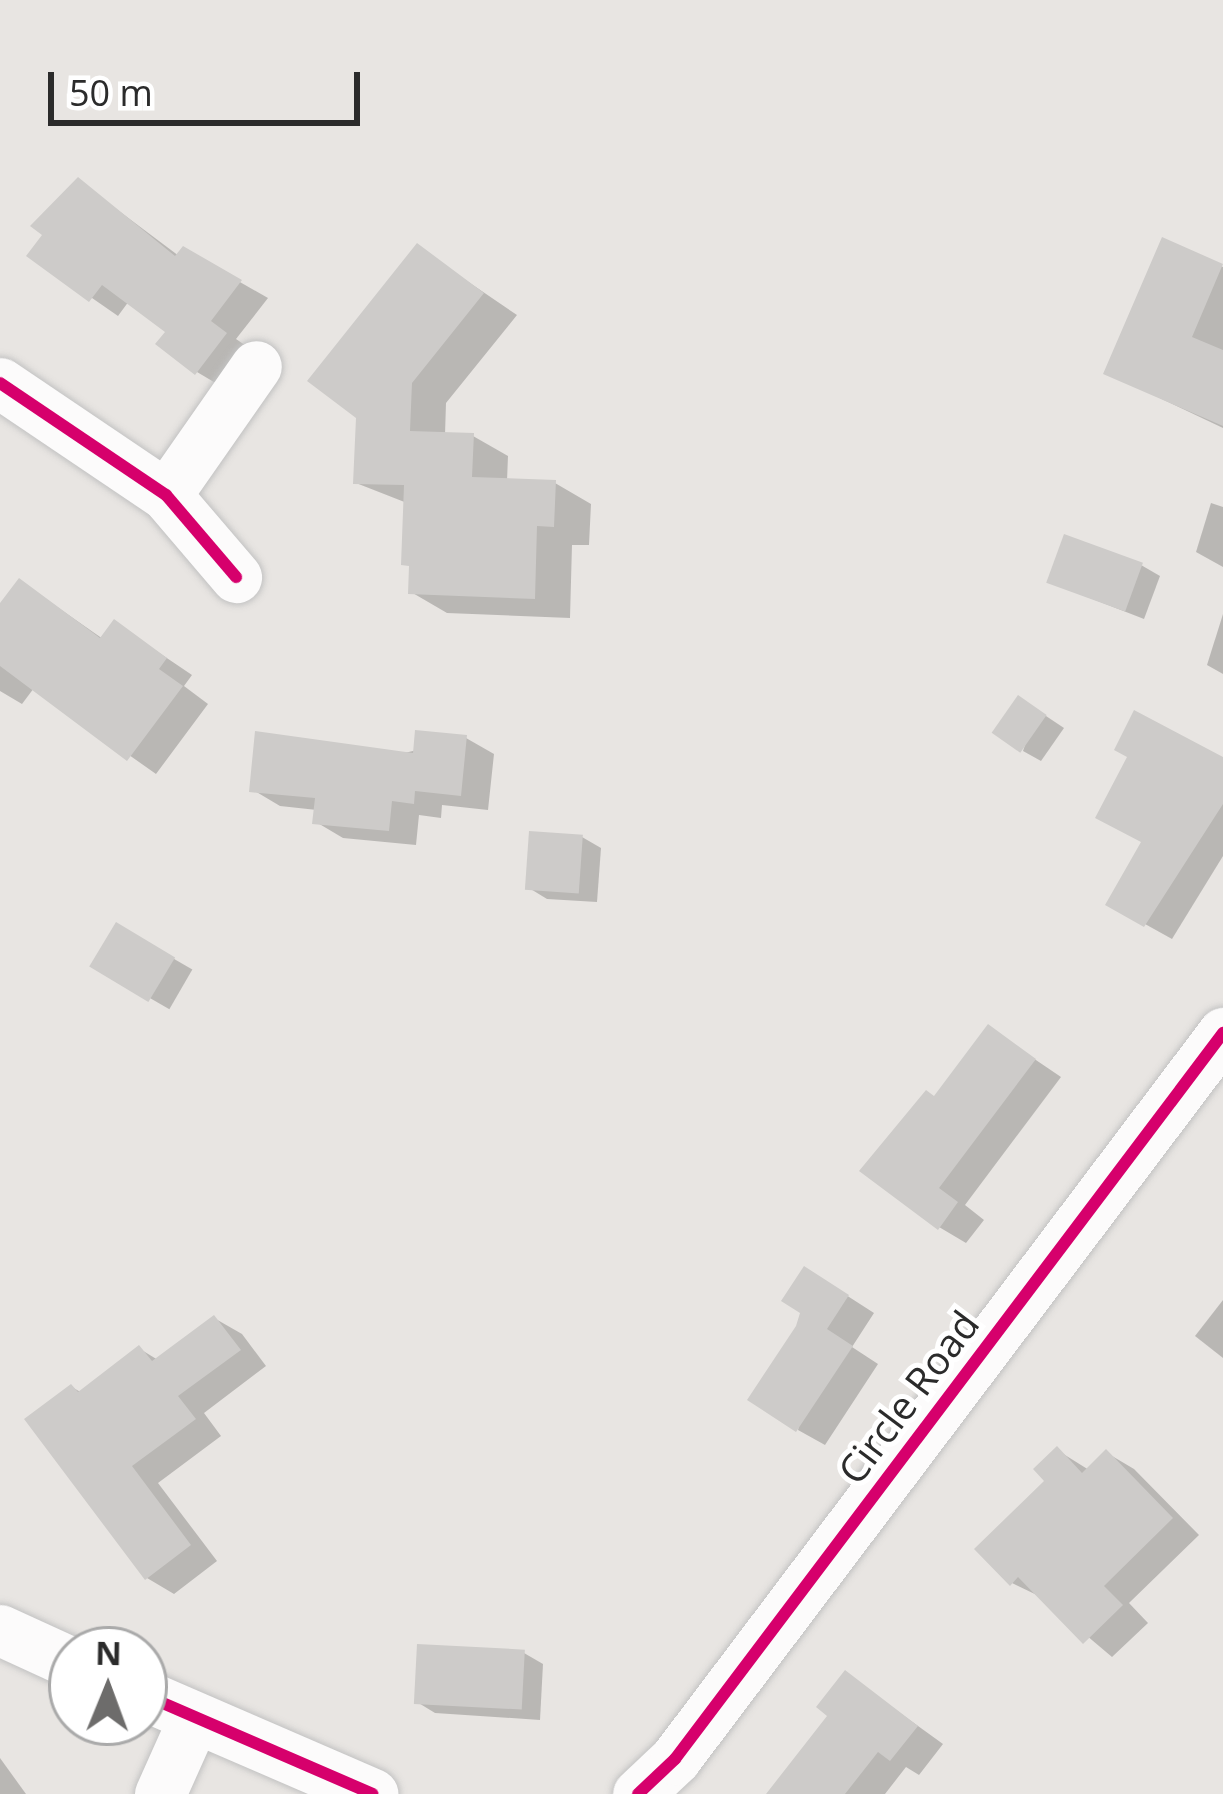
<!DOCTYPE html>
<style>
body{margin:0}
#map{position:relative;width:1223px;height:1794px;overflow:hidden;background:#e8e5e2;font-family:"Open Sans",sans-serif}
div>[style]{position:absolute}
.shadow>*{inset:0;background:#0003;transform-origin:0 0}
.building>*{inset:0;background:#cdcbc9;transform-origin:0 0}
.roads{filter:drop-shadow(0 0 3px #c2c2c2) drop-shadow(0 0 3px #c2c2c2)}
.minor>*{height:51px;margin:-25.5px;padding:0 25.5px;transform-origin:25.5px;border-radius:25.5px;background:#fcfbfb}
.cycleway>*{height:12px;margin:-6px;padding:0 6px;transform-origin:6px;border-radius:6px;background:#d6006c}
span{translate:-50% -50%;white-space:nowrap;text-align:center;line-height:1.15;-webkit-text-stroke:10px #fff;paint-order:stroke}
.street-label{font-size:39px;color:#2b2b2b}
.north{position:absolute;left:48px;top:1626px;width:120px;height:120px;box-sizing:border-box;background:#fff;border:3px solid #aaa;border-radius:50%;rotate:1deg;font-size:33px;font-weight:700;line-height:48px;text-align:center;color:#2b2b2b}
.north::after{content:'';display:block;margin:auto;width:42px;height:54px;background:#6d6c6b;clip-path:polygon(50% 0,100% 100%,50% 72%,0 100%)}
.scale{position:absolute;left:48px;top:72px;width:312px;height:54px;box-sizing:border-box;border:6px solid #2b2b2b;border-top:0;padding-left:15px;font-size:36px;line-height:42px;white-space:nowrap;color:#2b2b2b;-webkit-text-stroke:9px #fff;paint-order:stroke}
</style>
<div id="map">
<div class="shadow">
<i style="clip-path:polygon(79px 181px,179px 256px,184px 250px,268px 298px,236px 339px,252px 350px,224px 388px,197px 372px,169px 331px,129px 301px,118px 316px,30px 255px)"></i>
<i style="clip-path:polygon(1164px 241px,1223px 267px,1223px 428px,1107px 373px)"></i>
<i style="clip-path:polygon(417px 247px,517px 315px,446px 403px,445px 435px,473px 436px,508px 456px,507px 481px,555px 483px,591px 504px,589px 545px,572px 545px,570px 618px,447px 613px,411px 592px,407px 503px,356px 483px)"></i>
<i style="clip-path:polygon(1211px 503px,1223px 507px,1223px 567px,1196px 552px)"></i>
<i style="clip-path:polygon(1141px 565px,1160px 576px,1144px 619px,1049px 582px)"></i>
<i style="clip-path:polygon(20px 581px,103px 639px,115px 623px,192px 675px,184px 686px,208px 704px,156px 774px,34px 688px,22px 704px,0 691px,0 608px)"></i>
<i style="clip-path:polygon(1223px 614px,1223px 674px,1207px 665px)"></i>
<i style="clip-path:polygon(1037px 710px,1064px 728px,1041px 761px,1023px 751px)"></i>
<i style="clip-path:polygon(466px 738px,494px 754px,488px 810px,442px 805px,441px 818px,419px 815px,416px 845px,343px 838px,316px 822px,317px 810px,280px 806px,253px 790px)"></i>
<i style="clip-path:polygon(1223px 761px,1223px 856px,1172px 939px,1109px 904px)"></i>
<i style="clip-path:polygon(582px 837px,601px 848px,597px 902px,547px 899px,529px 888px)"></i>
<i style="left:117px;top:926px;width:87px;height:46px;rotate:30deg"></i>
<i style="clip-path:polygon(989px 1028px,1061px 1077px,965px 1205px,984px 1220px,966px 1243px,939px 1227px,935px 1099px)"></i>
<i style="clip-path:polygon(832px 1286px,874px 1313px,852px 1347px,878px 1364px,825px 1445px,798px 1430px)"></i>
<i style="clip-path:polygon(1223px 1300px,1223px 1358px,1195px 1336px)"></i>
<i style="clip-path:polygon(214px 1318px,242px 1334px,266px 1366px,204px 1413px,221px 1436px,158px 1483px,217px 1561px,174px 1594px,147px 1578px,72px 1387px,82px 1393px,140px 1349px,158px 1360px)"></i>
<i style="clip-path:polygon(1057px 1450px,1089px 1470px,1107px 1453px,1134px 1469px,1199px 1535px,1129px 1603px,1148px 1623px,1112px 1657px,1041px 1597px,1012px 1583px)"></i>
<i style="clip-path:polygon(524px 1653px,543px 1664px,540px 1720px,435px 1713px,417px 1702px)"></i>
<i style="clip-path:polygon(846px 1674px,943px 1744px,919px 1775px,906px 1767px,885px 1794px,804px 1794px)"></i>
<i style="clip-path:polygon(0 1758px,26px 1794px,0 1794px)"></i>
</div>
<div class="building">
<i style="clip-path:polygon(78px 177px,175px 256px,183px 246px,242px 280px,211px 321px,227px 333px,195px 375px,155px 344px,165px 332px,102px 285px,89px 302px,26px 256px,42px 235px,30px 226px)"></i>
<i style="clip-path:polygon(1162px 237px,1223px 264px,1192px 337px,1223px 350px,1223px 426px,1103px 374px)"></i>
<i style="clip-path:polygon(417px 243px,484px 293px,412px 383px,410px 431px,474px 433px,472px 477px,556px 480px,554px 527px,537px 526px,535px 599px,408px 594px,409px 566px,401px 565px,404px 485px,353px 484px,356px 418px,307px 381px)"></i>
<i style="left:1064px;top:534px;width:84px;height:52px;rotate:20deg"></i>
<i style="clip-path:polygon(19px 578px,100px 638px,114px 619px,167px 658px,159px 669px,183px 686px,127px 761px,0 666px,0 603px)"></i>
<i style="left:1018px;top:695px;width:35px;height:46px;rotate:35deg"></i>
<i style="clip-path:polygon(1134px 710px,1223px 757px,1223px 804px,1144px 927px,1105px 905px,1141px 842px,1095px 818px,1127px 757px,1114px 750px)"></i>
<i style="clip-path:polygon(415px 730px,467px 735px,461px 796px,415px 791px,414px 804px,392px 801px,389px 831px,312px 824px,315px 798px,249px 792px,255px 731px,413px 753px)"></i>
<i style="left:529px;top:831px;width:54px;height:59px;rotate:4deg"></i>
<i style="left:116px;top:922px;width:69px;height:52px;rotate:31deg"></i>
<i style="clip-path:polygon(988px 1024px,1036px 1059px,939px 1188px,958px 1202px,938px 1230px,859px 1171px,926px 1090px,934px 1096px)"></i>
<i style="clip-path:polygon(804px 1266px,849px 1295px,827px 1329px,853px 1346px,796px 1432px,747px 1400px,796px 1326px,800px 1313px,781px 1301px)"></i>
<i style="clip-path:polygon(214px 1315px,241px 1350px,178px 1396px,196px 1419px,132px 1466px,191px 1545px,145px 1580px,24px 1419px,71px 1384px,78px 1392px,139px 1345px,152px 1361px)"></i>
<i style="clip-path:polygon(1057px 1446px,1082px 1473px,1106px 1449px,1173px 1518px,1104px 1586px,1123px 1605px,1083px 1644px,1018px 1577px,1010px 1586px,974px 1549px,1044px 1481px,1033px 1469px)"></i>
<i style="left:417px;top:1644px;width:108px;height:60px;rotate:3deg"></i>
<i style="clip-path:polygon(845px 1670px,918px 1726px,890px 1761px,878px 1752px,845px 1794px,766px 1794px,827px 1716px,816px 1707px)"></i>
</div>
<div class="roads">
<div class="minor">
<i style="left:0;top:383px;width:200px;rotate:34deg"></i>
<i style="left:166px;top:495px;width:108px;rotate:49.5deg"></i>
<i style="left:166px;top:495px;width:157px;rotate:-55.1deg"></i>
<i style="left:0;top:1630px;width:79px;rotate:24.6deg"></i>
<i style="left:144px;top:1695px;width:249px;rotate:23.4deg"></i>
<i style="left:160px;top:1794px;width:83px;rotate:-65.9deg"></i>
<i style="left:638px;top:1794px;width:51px;rotate:-43.4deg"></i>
<i style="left:675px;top:1759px;width:910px;rotate:-52.95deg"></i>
</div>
</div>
<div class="cycleway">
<i style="left:0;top:383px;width:200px;rotate:34deg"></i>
<i style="left:166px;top:495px;width:108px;rotate:49.5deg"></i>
<i style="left:144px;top:1695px;width:249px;rotate:23.4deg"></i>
<i style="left:638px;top:1794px;width:51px;rotate:-43.4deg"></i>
<i style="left:675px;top:1759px;width:910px;rotate:-52.95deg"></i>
</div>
<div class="street-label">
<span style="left:908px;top:1397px;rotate:-53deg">Circle Road</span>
</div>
<div class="north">N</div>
<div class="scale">50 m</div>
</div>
